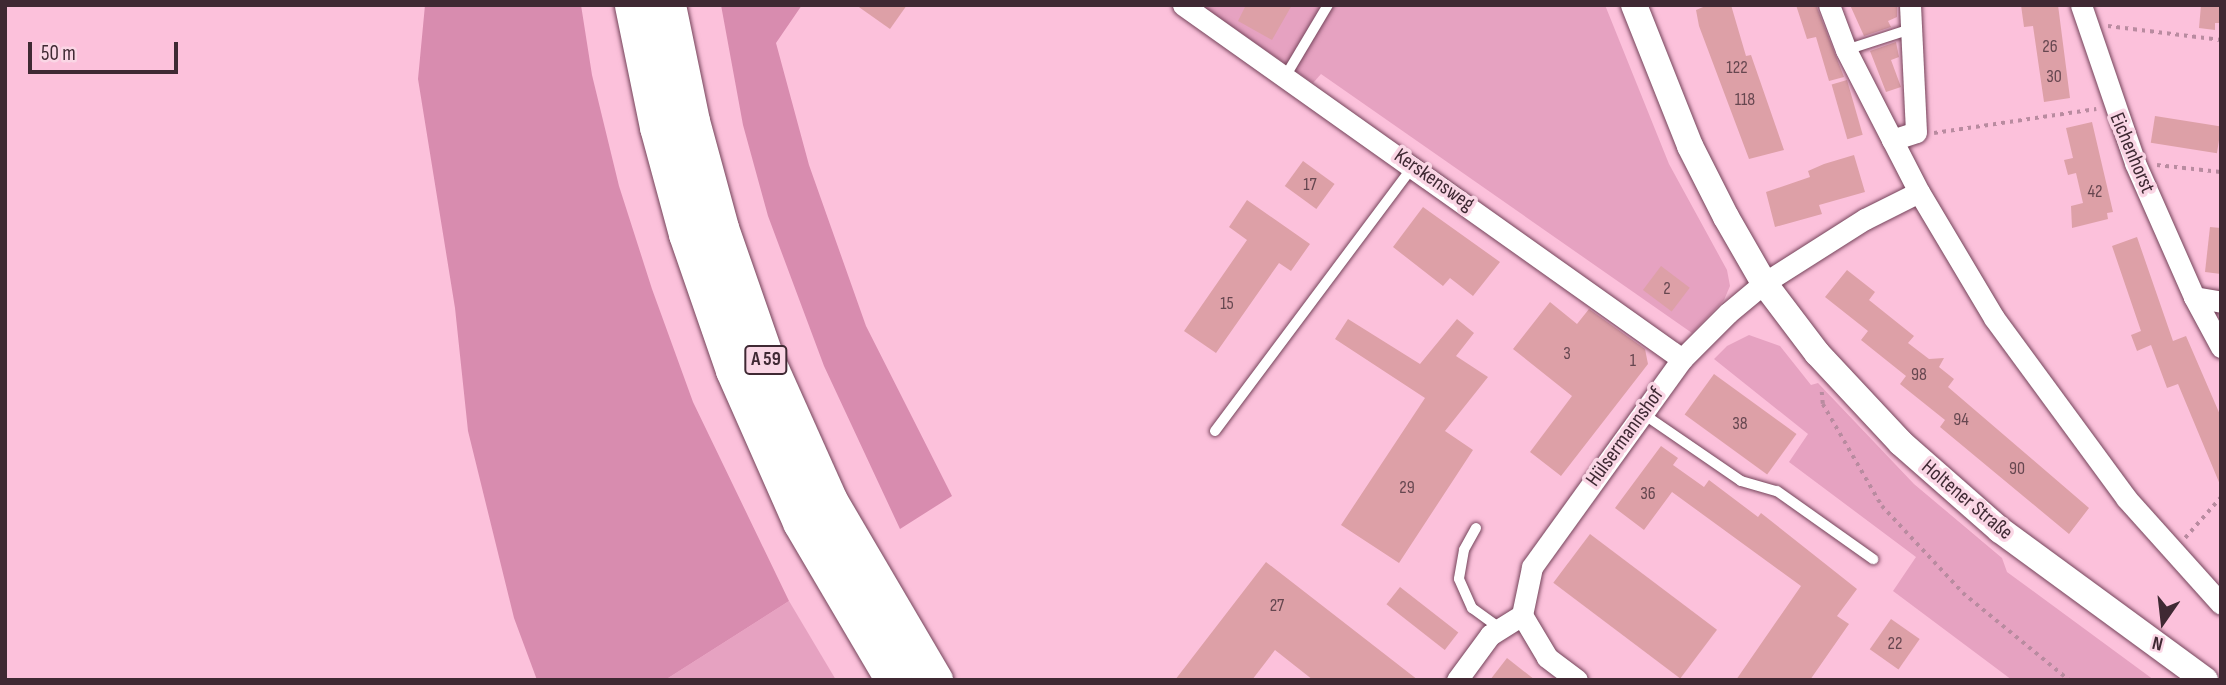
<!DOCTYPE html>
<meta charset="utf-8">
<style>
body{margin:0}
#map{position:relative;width:2226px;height:685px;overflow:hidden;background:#fcc1db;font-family:"Sofia Sans Condensed",sans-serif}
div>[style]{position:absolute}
.green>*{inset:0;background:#e6a2c1}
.forest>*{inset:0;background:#d88caf}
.building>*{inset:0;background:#dda0a7;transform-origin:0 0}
.path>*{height:3.5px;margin-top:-1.75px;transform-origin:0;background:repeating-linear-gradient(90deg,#b98ba0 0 3.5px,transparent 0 8.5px)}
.roads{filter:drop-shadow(0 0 2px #74435a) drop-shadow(0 0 2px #74435a)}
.service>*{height:10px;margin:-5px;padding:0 5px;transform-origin:5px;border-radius:5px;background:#fff}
.minor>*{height:21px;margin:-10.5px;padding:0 10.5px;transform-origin:10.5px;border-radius:10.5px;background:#fff}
.tertiary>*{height:26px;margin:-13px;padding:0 13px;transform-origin:13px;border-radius:13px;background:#fff}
.motorway>*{height:37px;margin:-18.5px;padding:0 18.5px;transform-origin:18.5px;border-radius:18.5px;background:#fff}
span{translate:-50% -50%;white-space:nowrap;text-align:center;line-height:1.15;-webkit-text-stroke:7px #fad6e5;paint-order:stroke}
.number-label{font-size:18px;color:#664750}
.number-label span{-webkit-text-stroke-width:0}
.shield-label span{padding:2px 5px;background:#fad6e5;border:2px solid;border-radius:5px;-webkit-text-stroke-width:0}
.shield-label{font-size:19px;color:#3f2933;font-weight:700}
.street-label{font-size:21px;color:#3f2933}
.frame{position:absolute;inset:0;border:7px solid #3f2933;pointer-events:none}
.north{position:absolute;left:2128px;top:587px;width:70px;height:70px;-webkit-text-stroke:5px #fad6e5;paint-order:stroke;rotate:194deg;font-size:19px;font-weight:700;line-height:28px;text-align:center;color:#3f2933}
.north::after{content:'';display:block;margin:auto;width:24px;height:32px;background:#3f2933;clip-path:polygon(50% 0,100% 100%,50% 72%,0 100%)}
.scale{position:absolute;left:28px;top:42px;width:150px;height:32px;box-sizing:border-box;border:4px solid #3f2933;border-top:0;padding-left:9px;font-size:21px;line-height:24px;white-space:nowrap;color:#3f2933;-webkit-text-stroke:5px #fad6e5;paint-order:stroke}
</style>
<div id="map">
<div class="green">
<i style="clip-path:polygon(1201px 5px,1605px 5px,1669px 164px,1727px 270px,1730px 286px,1724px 300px,1692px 333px,1321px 74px,1313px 83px)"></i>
<i style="clip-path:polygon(1749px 335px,1780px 346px,1811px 385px,1818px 383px,1914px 484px,2002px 558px,2007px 572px,2154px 680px,2012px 680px,1893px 591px,1916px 557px,1789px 462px,1808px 434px,1714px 359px,1727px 346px)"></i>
<i style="clip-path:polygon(789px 601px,836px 680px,665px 680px)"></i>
</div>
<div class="forest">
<i style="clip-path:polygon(425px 5px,581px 5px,592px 75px,619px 186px,652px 289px,693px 402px,789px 601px,665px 680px,537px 680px,514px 618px,468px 431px,455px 308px,418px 79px)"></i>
<i style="clip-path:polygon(721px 5px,802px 5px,776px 43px,809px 165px,866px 326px,952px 496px,900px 529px,824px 366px,768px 216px,743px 125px)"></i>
</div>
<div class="building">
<i style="clip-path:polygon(856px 5px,907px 5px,890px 29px)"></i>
<i style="clip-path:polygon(1246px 5px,1292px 5px,1272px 40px,1238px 21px)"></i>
<i style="clip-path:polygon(1708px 5px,1731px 5px,1746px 56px,1751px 55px,1784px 150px,1749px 159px,1699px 26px,1696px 10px)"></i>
<i style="clip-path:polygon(1796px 5px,1816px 5px,1844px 77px,1829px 81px,1816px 37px,1807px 39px)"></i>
<i style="clip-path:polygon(1850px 5px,1897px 5px,1897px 17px,1888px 21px,1891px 27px,1864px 36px)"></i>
<i style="clip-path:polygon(2021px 5px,2058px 5px,2070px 98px,2044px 102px,2033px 26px,2024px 27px)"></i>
<i style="clip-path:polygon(2201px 5px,2221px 5px,2221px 23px,2215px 23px,2215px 30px,2199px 28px)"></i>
<i style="clip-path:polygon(1896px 42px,1899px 57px,1891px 60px,1901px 87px,1886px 92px,1870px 51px)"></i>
<i style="left:1847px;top:80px;width:57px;height:16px;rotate:74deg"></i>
<i style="left:2155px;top:116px;width:67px;height:27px;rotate:9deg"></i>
<i style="clip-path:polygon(2092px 122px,2113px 212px,2107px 213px,2108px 219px,2072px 228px,2071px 206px,2083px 203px,2076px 173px,2068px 175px,2064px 160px,2073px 158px,2066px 128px)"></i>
<i style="clip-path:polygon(1854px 155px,1865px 192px,1819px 205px,1822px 214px,1775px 227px,1766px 192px,1810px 177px,1808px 171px,1824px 164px)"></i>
<i style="left:1303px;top:161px;width:39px;height:31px;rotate:36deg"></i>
<i style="clip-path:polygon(1247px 200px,1310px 244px,1291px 271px,1279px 263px,1216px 353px,1184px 331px,1247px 240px,1229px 227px)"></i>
<i style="clip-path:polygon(1423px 207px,1500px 262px,1473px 296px,1450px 278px,1443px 286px,1393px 247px)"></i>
<i style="clip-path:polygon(2210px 227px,2221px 228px,2221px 274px,2205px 272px)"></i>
<i style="clip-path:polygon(2137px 237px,2173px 341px,2186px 336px,2221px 417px,2221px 487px,2178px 384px,2167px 388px,2151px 345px,2137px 351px,2131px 335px,2141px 331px,2112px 246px)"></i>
<i style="left:1661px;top:266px;width:36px;height:30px;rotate:37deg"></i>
<i style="clip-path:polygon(1847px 270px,1875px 292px,1869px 300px,1914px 336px,1908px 343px,1929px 359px,1944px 358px,1939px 367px,1954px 379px,1948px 387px,2089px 508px,2069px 534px,1940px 427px,1945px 420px,1900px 384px,1906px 376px,1861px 340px,1868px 331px,1825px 297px)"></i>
<i style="clip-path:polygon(1550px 302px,1577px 324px,1589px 309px,1645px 349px,1648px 364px,1561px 476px,1530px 452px,1572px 396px,1513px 349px)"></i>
<i style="clip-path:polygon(1348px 319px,1420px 364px,1457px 319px,1474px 333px,1456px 356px,1488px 377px,1445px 431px,1473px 450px,1399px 563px,1341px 525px,1425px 398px,1335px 339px)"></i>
<i style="left:1714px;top:374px;width:102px;height:50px;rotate:36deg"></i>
<i style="clip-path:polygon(1661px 446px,1678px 458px,1673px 465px,1704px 487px,1709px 480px,1758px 517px,1761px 513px,1857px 589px,1837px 616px,1849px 624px,1810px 680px,1736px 680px,1801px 586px,1672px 492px,1644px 530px,1615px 508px)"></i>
<i style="left:1590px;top:534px;width:159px;height:61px;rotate:37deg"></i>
<i style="clip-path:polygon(1266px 562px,1418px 680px,1313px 680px,1275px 650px,1252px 680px,1175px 680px)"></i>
<i style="left:1400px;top:587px;width:74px;height:22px;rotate:38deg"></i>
<i style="left:1891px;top:619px;width:35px;height:37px;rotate:35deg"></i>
<i style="clip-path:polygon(1507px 658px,1535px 680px,1490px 680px)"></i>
</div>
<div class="path">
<i style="left:2108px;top:26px;width:114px;rotate:7.1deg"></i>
<i style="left:1934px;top:133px;width:164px;rotate:-8.4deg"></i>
<i style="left:2157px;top:165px;width:64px;rotate:6.2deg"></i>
<i style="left:1822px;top:392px;width:12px;rotate:85deg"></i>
<i style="left:1823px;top:404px;width:118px;rotate:60deg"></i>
<i style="left:1882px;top:506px;width:119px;rotate:47deg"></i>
<i style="left:1963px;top:593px;width:137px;rotate:39.4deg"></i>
<i style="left:2185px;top:538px;width:55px;rotate:-48.7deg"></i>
</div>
<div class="roads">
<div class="service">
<i style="left:1846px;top:50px;width:68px;rotate:-17.9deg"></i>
<i style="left:1285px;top:77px;width:84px;rotate:-59.2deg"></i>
<i style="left:1642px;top:413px;width:120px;rotate:34.5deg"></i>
<i style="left:1741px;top:481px;width:37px;rotate:16deg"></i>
<i style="left:1777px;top:491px;width:118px;rotate:35.3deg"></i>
<i style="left:1215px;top:431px;width:331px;rotate:-53.2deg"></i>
<i style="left:1476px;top:528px;width:25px;rotate:119deg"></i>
<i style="left:1464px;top:550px;width:29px;rotate:100deg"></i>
<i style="left:1459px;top:579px;width:32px;rotate:66deg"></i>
<i style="left:1472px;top:608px;width:36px;rotate:36deg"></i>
</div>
<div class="minor">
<i style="left:1183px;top:5px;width:612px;rotate:35.35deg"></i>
<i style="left:1829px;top:5px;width:48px;rotate:69.3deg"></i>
<i style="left:1846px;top:50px;width:160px;rotate:62.8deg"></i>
<i style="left:1919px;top:192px;width:147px;rotate:59.2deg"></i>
<i style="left:1994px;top:318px;width:223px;rotate:53.7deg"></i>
<i style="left:2126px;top:498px;width:142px;rotate:48.1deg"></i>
<i style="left:2081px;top:5px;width:167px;rotate:71.1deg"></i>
<i style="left:2135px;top:163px;width:146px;rotate:66.2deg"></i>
<i style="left:2194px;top:297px;width:57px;rotate:61.6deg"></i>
<i style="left:1892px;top:140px;width:25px;rotate:-18deg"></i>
<i style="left:1916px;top:132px;width:127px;rotate:-92.7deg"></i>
<i style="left:2194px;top:297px;width:27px;rotate:10deg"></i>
<i style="left:1457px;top:680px;width:56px;rotate:-53.7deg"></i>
<i style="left:1490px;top:635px;width:38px;rotate:-32deg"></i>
<i style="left:1577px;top:680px;width:38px;rotate:-143deg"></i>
<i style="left:1547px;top:657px;width:49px;rotate:-120.8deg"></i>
<i style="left:1522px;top:615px;width:49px;rotate:-78.2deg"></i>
<i style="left:1532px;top:567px;width:256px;rotate:-54.2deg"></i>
<i style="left:1682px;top:359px;width:65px;rotate:-45deg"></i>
<i style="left:1728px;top:313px;width:47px;rotate:-39.8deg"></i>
<i style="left:1764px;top:283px;width:120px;rotate:-32.4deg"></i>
<i style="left:1865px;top:219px;width:60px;rotate:-26.6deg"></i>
</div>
<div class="tertiary">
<i style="left:1634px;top:5px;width:152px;rotate:68.3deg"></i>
<i style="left:1690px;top:146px;width:80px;rotate:63.1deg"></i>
<i style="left:1726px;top:217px;width:76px;rotate:60.1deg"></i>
<i style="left:1764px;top:283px;width:88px;rotate:52.9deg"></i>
<i style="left:1817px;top:353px;width:123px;rotate:47deg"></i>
<i style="left:1901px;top:443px;width:132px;rotate:41.3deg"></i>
<i style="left:2000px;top:530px;width:254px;rotate:36.2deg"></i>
</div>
<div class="motorway">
<i style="left:633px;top:5px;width:125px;rotate:78.4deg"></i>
<i style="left:658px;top:127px;width:111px;rotate:74.8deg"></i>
<i style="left:687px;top:234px;width:144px;rotate:70.9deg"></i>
<i style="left:734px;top:370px;width:166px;rotate:66.2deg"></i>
<i style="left:801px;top:522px;width:183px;rotate:59.5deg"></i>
<i style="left:667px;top:5px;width:118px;rotate:78.3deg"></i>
<i style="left:691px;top:121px;width:111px;rotate:74.8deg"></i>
<i style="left:720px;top:228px;width:140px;rotate:70.8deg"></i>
<i style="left:766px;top:360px;width:154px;rotate:65.9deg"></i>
<i style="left:829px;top:501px;width:208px;rotate:59.6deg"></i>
</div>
</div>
<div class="number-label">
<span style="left:2050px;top:47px">26</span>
<span style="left:1737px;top:68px">122</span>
<span style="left:2054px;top:77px">30</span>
<span style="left:1745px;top:100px">118</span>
<span style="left:1310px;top:185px">17</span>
<span style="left:2095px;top:192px">42</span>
<span style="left:1667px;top:289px">2</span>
<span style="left:1227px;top:304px">15</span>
<span style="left:1567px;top:354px">3</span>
<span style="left:1633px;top:361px">1</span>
<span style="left:1919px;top:375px">98</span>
<span style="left:1961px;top:420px">94</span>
<span style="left:1740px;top:424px">38</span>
<span style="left:2017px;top:469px">90</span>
<span style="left:1407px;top:488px">29</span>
<span style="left:1648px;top:494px">36</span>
<span style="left:1277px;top:606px">27</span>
<span style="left:1895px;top:644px">22</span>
</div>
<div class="shield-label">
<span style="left:766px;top:360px">A 59</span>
</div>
<div class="street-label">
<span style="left:2132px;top:153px;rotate:67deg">Eichenhorst</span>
<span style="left:1434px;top:180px;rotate:35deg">Kerskensweg</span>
<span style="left:1625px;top:437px;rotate:-54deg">Hülsermannshof</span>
<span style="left:1967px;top:500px;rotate:40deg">Holtener Straße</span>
</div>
<div class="frame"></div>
<div class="north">N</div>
<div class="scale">50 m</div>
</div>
